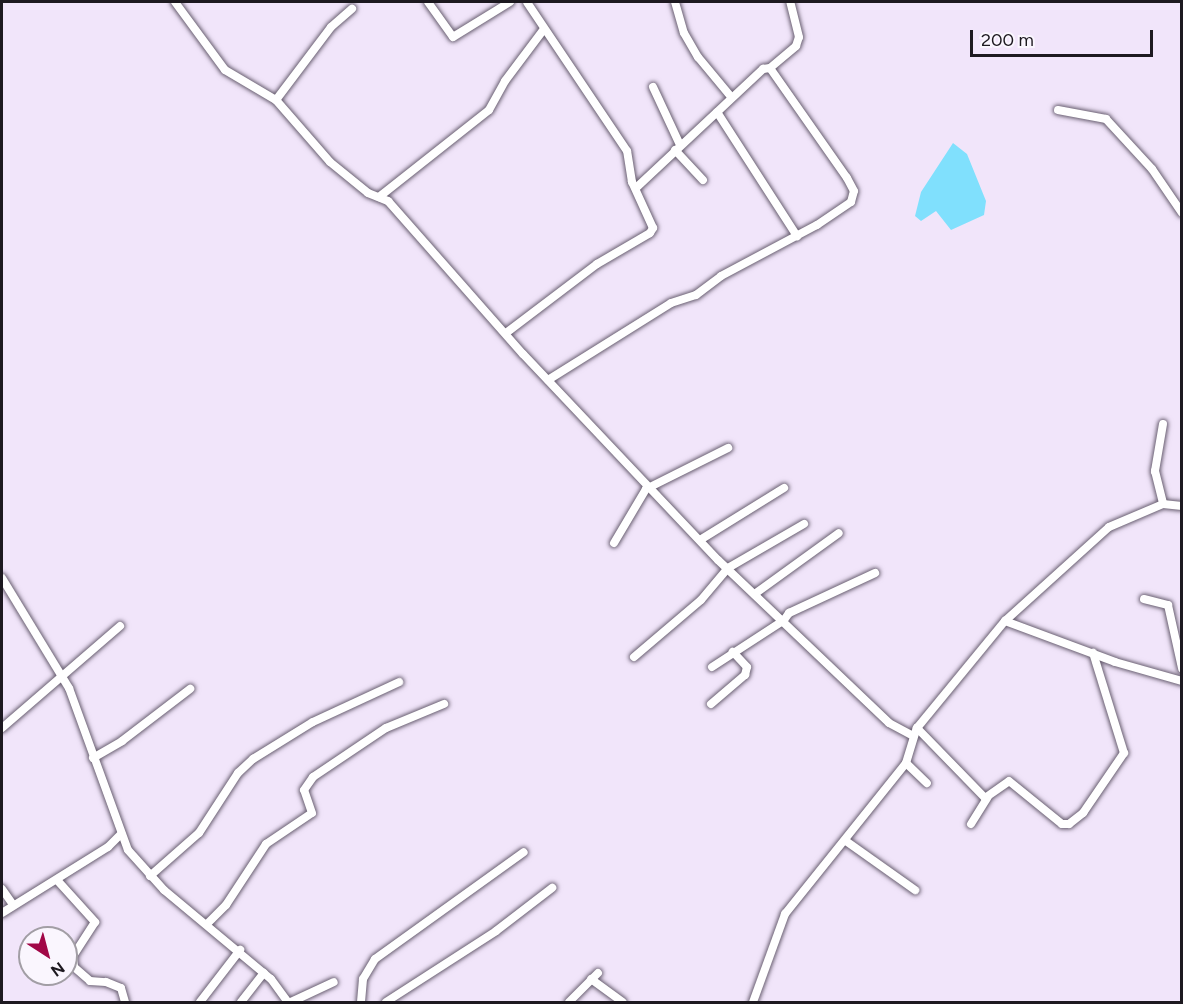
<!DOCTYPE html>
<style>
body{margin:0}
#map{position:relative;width:1183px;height:1004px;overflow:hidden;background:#f1e5fa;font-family:Figtree,sans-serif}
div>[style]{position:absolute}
.water>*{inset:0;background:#80e0fd}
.roads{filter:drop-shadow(0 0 2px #695f71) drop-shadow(0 0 2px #695f71)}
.minor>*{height:8px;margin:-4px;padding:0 4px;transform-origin:4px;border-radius:4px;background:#fff}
span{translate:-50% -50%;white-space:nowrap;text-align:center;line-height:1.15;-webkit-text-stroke:4.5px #faf6fe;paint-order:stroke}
.frame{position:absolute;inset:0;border:3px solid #1d1920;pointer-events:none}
.north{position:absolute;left:18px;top:926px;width:60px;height:60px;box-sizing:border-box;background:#faf6fe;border:2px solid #a29ea5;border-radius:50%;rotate:144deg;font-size:16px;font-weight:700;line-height:24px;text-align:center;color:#1d1920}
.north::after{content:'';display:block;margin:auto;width:21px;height:27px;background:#a10747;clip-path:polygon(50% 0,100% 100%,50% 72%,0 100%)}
.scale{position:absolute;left:970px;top:30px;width:183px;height:27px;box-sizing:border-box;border:3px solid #1d1920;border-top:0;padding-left:8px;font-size:18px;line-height:21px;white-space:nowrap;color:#1d1920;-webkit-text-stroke:4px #faf6fe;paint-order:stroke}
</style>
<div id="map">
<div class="water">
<i style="clip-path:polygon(953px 143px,967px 154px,986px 201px,984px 215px,951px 230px,936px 211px,921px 221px,915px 216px,921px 192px)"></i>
</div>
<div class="roads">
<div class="minor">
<i style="left:175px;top:2px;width:84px;rotate:53.7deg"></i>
<i style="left:225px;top:70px;width:59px;rotate:30.5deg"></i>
<i style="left:276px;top:100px;width:82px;rotate:48.9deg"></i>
<i style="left:330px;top:162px;width:49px;rotate:39.2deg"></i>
<i style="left:368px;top:193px;width:22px;rotate:22deg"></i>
<i style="left:388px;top:201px;width:204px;rotate:48.6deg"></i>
<i style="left:523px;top:354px;width:284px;rotate:46.6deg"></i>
<i style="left:718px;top:560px;width:236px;rotate:43.6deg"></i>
<i style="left:889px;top:723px;width:27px;rotate:28deg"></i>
<i style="left:428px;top:2px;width:43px;rotate:54.5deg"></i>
<i style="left:453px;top:37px;width:67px;rotate:-31.6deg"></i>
<i style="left:675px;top:2px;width:32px;rotate:74deg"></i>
<i style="left:684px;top:33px;width:28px;rotate:60deg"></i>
<i style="left:698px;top:57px;width:53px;rotate:50.3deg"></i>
<i style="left:653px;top:87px;width:64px;rotate:65deg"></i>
<i style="left:276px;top:100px;width:91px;rotate:-53deg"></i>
<i style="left:331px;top:27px;width:28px;rotate:-41deg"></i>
<i style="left:1058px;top:110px;width:49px;rotate:10.6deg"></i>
<i style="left:1106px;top:119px;width:68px;rotate:47.4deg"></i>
<i style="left:1152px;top:169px;width:53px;rotate:55.7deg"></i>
<i style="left:717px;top:112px;width:148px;rotate:57.2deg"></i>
<i style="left:675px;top:150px;width:41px;rotate:47deg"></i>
<i style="left:637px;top:187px;width:173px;rotate:-43.1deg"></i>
<i style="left:763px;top:69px;width:7px;rotate:-8deg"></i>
<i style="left:770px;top:68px;width:34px;rotate:-40deg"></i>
<i style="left:796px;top:46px;width:9px;rotate:-72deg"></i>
<i style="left:799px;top:37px;width:36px;rotate:-104deg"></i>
<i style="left:379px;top:197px;width:140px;rotate:-38.3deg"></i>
<i style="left:489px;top:110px;width:33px;rotate:-61deg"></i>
<i style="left:505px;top:81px;width:65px;rotate:-53.1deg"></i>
<i style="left:506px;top:333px;width:114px;rotate:-37.2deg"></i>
<i style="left:597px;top:264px;width:61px;rotate:-30.3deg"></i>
<i style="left:650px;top:233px;width:6px;rotate:-59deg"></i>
<i style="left:653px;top:228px;width:51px;rotate:-114.5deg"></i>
<i style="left:632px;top:182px;width:31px;rotate:-99deg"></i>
<i style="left:627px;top:151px;width:179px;rotate:-123.9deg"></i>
<i style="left:548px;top:380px;width:145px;rotate:-32deg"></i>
<i style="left:671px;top:303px;width:26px;rotate:-18deg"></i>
<i style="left:696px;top:295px;width:31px;rotate:-37deg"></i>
<i style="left:721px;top:276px;width:109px;rotate:-28deg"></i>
<i style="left:817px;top:225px;width:41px;rotate:-34.1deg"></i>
<i style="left:851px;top:202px;width:11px;rotate:-75deg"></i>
<i style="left:854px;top:191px;width:15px;rotate:-118deg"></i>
<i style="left:847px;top:178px;width:134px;rotate:-125deg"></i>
<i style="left:1163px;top:424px;width:48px;rotate:99.7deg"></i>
<i style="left:1155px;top:471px;width:34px;rotate:76deg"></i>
<i style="left:700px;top:540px;width:99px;rotate:-31.8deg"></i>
<i style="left:614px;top:543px;width:63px;rotate:-59.3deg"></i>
<i style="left:646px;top:489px;width:92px;rotate:-26.6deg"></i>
<i style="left:2px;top:578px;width:129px;rotate:58.7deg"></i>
<i style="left:69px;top:688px;width:172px;rotate:70deg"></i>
<i style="left:128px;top:850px;width:54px;rotate:48deg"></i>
<i style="left:164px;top:890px;width:139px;rotate:39.8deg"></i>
<i style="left:271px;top:979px;width:29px;rotate:54deg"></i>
<i style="left:756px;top:593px;width:102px;rotate:-35.9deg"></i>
<i style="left:1144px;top:599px;width:25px;rotate:14deg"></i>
<i style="left:1168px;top:605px;width:65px;rotate:77.5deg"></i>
<i style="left:1005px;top:621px;width:117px;rotate:20.4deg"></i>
<i style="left:1115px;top:662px;width:70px;rotate:15.8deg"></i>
<i style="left:634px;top:657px;width:88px;rotate:-40.4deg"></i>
<i style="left:701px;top:600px;width:42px;rotate:-49.8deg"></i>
<i style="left:728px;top:568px;width:88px;rotate:-30.1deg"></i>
<i style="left:712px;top:667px;width:86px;rotate:-33.1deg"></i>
<i style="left:784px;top:620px;width:9px;rotate:-54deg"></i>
<i style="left:789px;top:613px;width:95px;rotate:-24.9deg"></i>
<i style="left:711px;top:704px;width:45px;rotate:-40.5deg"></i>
<i style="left:745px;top:675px;width:8px;rotate:-76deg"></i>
<i style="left:747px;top:667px;width:21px;rotate:-133deg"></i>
<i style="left:2px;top:728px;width:156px;rotate:-40.8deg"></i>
<i style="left:917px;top:728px;width:98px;rotate:45.8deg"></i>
<i style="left:985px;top:798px;width:29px;rotate:-35deg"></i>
<i style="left:1009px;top:781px;width:68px;rotate:39.1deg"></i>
<i style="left:1062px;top:824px;width:7px"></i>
<i style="left:1069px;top:824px;width:18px;rotate:-38deg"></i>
<i style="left:1083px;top:813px;width:73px;rotate:-55.7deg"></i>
<i style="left:1124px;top:753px;width:105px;rotate:-107.2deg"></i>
<i style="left:93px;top:758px;width:34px;rotate:-30deg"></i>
<i style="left:122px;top:741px;width:86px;rotate:-37.4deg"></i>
<i style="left:906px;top:763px;width:29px;rotate:44deg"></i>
<i style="left:971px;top:824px;width:31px;rotate:-58deg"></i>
<i style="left:846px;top:841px;width:85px;rotate:35.4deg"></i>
<i style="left:150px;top:876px;width:65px;rotate:-41.3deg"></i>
<i style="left:199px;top:833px;width:72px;rotate:-57deg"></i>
<i style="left:238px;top:773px;width:21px;rotate:-43deg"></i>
<i style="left:253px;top:759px;width:70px;rotate:-31.7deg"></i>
<i style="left:313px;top:722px;width:95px;rotate:-24.9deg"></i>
<i style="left:57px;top:880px;width:57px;rotate:47.9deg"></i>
<i style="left:95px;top:922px;width:40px;rotate:122.9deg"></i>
<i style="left:73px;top:956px;width:11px;rotate:85deg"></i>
<i style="left:74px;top:967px;width:21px;rotate:41deg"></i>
<i style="left:90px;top:981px;width:16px;rotate:4deg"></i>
<i style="left:106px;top:982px;width:16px;rotate:22deg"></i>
<i style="left:121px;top:988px;width:15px;rotate:74deg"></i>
<i style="left:2px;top:889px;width:19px;rotate:55deg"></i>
<i style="left:2px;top:913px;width:125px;rotate:-31.9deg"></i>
<i style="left:108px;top:847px;width:17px;rotate:-45deg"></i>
<i style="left:207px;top:924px;width:27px;rotate:-45deg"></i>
<i style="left:226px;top:905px;width:73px;rotate:-56.7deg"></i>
<i style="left:266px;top:844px;width:55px;rotate:-34deg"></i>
<i style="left:312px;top:813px;width:24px;rotate:-109deg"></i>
<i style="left:304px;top:790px;width:16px;rotate:-55deg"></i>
<i style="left:313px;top:777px;width:88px;rotate:-33.9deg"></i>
<i style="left:386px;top:728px;width:63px;rotate:-22.5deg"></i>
<i style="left:591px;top:979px;width:39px;rotate:36deg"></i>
<i style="left:200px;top:1002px;width:66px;rotate:-52.4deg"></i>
<i style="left:241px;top:1002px;width:37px;rotate:-52deg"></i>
<i style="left:291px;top:1002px;width:47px;rotate:-24.9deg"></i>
<i style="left:361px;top:1002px;width:23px;rotate:-85deg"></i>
<i style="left:363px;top:979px;width:23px;rotate:-59deg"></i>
<i style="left:375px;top:959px;width:183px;rotate:-35.7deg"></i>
<i style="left:386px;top:1002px;width:131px;rotate:-32.8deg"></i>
<i style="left:496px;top:931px;width:71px;rotate:-37.5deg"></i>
<i style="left:569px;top:1002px;width:41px;rotate:-45deg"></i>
<i style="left:753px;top:1002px;width:94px;rotate:-70deg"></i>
<i style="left:785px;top:914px;width:193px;rotate:-51.3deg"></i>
<i style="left:906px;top:763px;width:37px;rotate:-73deg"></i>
<i style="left:917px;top:728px;width:139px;rotate:-50.6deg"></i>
<i style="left:1005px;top:621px;width:140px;rotate:-42.1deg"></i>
<i style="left:1109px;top:527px;width:59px;rotate:-23.1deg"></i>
<i style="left:1163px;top:504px;width:19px;rotate:6deg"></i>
</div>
</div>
<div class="frame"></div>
<div class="north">N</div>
<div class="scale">200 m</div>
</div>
